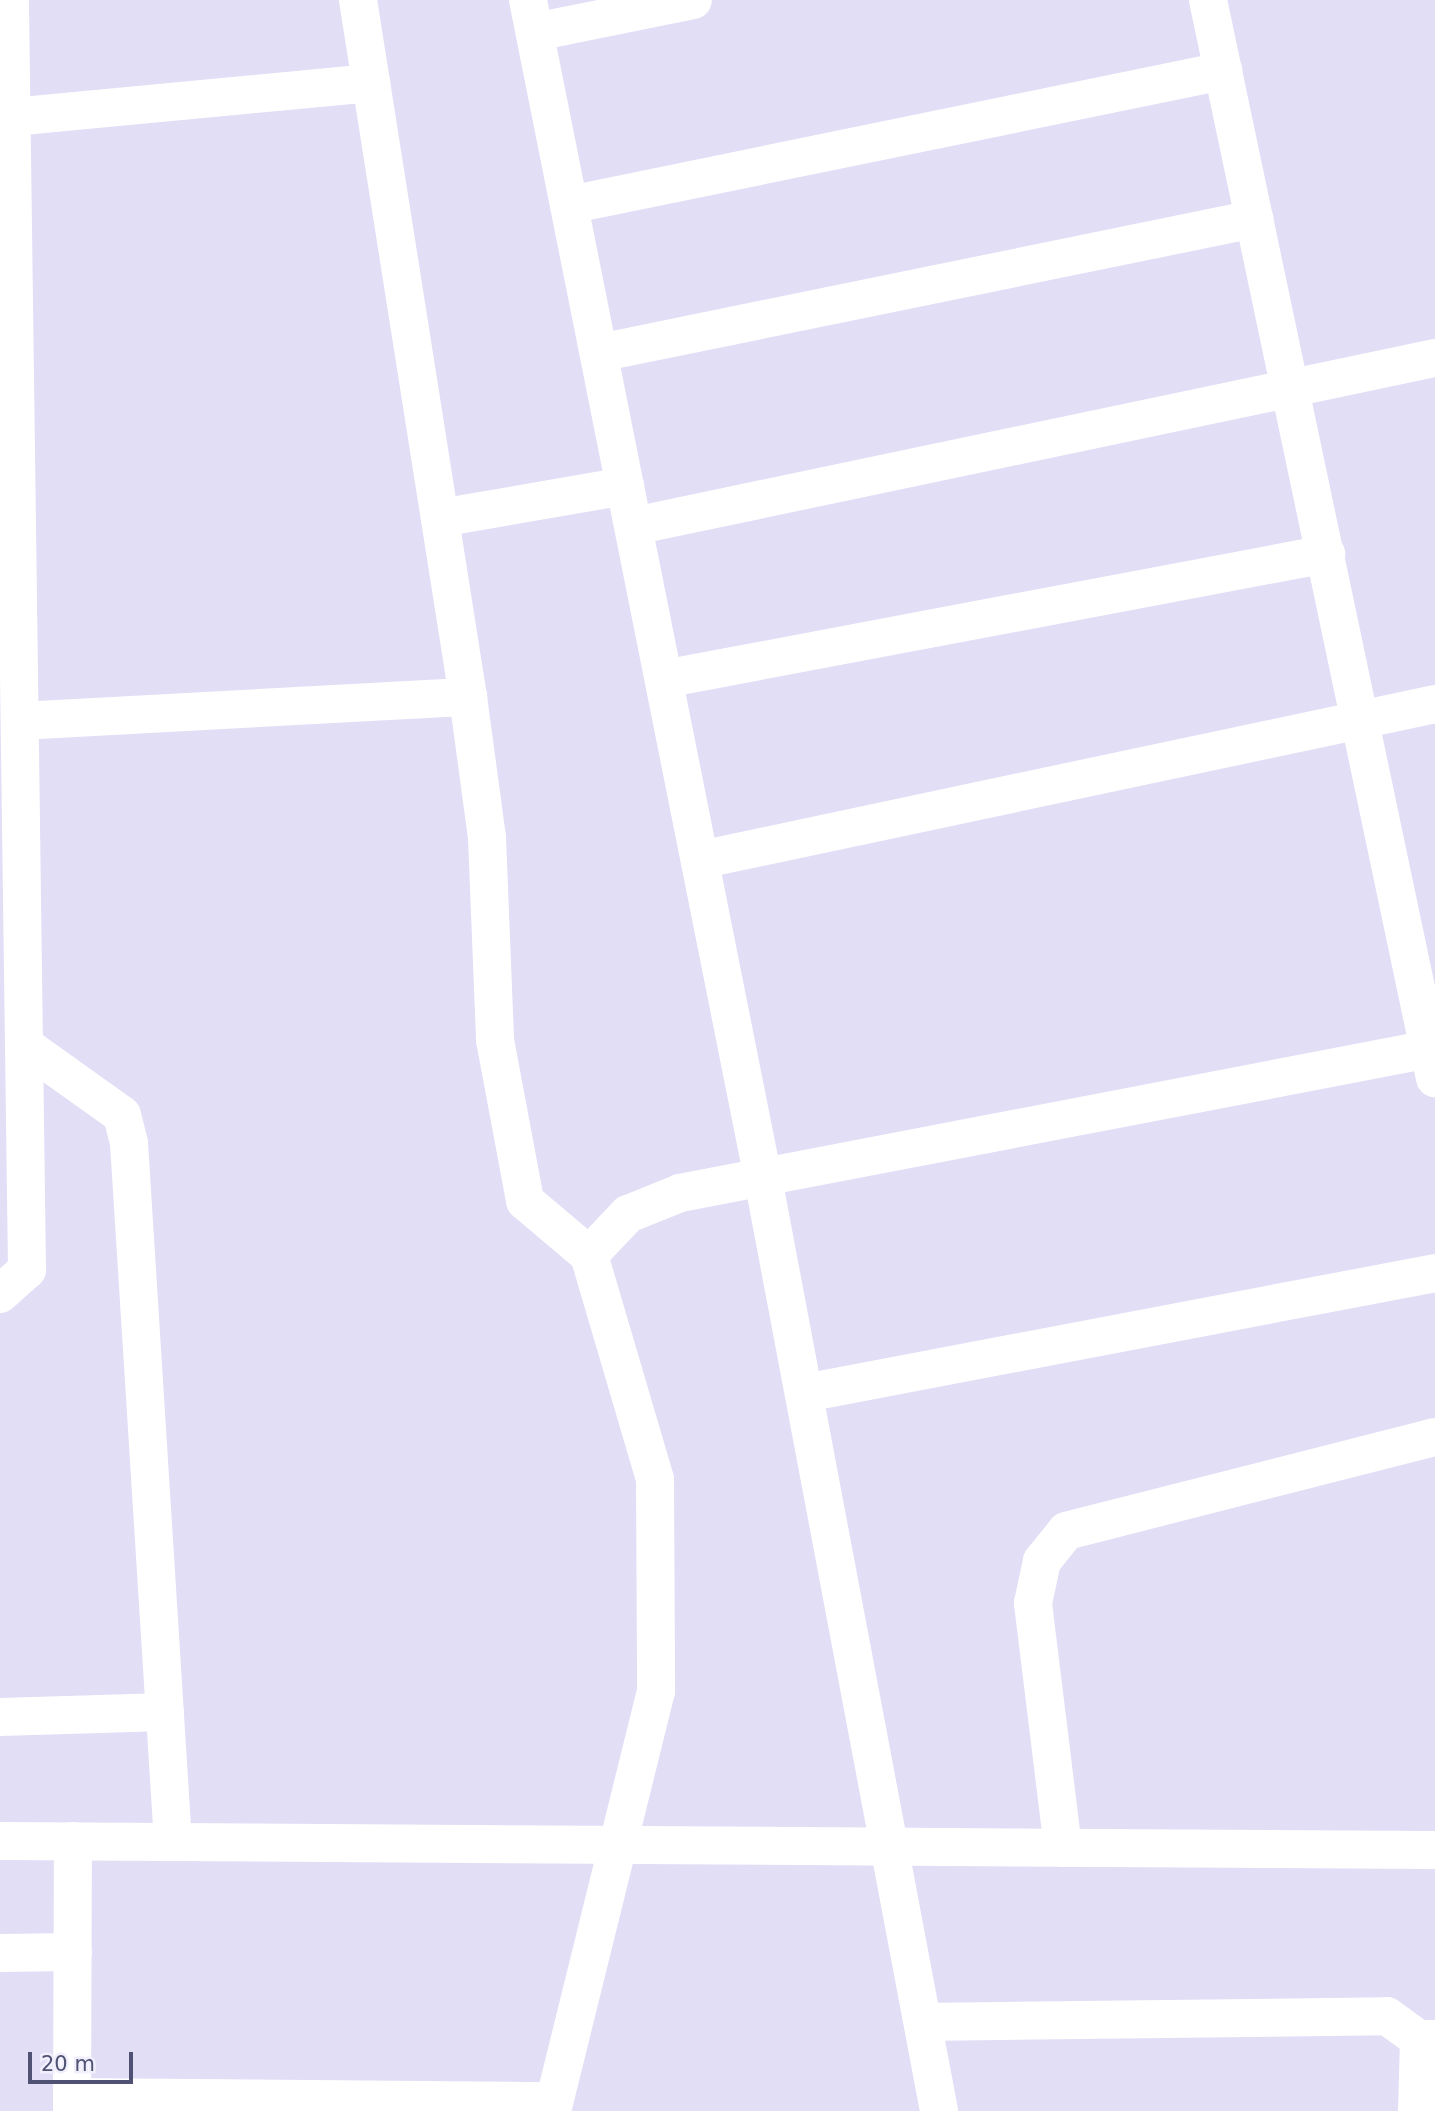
<!DOCTYPE html>
<style>
body{margin:0}
#map{position:relative;width:1435px;height:2111px;overflow:hidden;background:#ece9fa;font-family:"DejaVu Sans",sans-serif}
div>[style]{position:absolute}
.residential>*{inset:0;background:#e1def6;transform-origin:0 0}
.minor>*{height:38px;margin:-19px;padding:0 19px;transform-origin:19px;border-radius:19px;background:#fff}
span{translate:-50% -50%;white-space:nowrap;text-align:center;line-height:1.15;-webkit-text-stroke:5px #f2effd;paint-order:stroke}
.scale{position:absolute;left:28px;top:2052px;width:105px;height:32px;box-sizing:border-box;border:4px solid #4f5272;border-top:0;padding-left:9px;font-size:21px;line-height:24px;white-space:nowrap;color:#4f5272;-webkit-text-stroke:5px #f2effd;paint-order:stroke}
</style>
<div id="map">
<div class="residential">
<i style="left:0;top:0;width:1435px;height:2111px"></i>
</div>
<div class="minor">
<i style="left:358px;top:0;width:706px;rotate:81.03deg"></i>
<i style="left:468px;top:697px;width:142px;rotate:82.3deg"></i>
<i style="left:487px;top:838px;width:202px;rotate:87.7deg"></i>
<i style="left:495px;top:1040px;width:164px;rotate:79.4deg"></i>
<i style="left:525px;top:1201px;width:84px;rotate:40.2deg"></i>
<i style="left:589px;top:1255px;width:234px;rotate:73.6deg"></i>
<i style="left:655px;top:1479px;width:212px;rotate:89.7deg"></i>
<i style="left:656px;top:1691px;width:433px;rotate:103.9deg"></i>
<i style="left:528px;top:0;width:1196px;rotate:78.72deg"></i>
<i style="left:762px;top:1173px;width:955px;rotate:79.31deg"></i>
<i style="left:1208px;top:0;width:1102px;rotate:78.11deg"></i>
<i style="left:535px;top:32px;width:161px;rotate:-11.4deg"></i>
<i style="left:12px;top:117px;width:361px;rotate:-5.4deg"></i>
<i style="left:569px;top:205px;width:668px;rotate:-11.58deg"></i>
<i style="left:599px;top:353px;width:669px;rotate:-11.56deg"></i>
<i style="left:440px;top:518px;width:188px;rotate:-9.8deg"></i>
<i style="left:634px;top:526px;width:818px;rotate:-11.85deg"></i>
<i style="left:664px;top:679px;width:674px;rotate:-10.69deg"></i>
<i style="left:20px;top:721px;width:449px;rotate:-3.1deg"></i>
<i style="left:700px;top:860px;width:751px;rotate:-11.98deg"></i>
<i style="left:24px;top:1045px;width:120px;rotate:35.5deg"></i>
<i style="left:122px;top:1115px;width:29px;rotate:76deg"></i>
<i style="left:129px;top:1143px;width:700px;rotate:86.4deg"></i>
<i style="left:589px;top:1255px;width:57px;rotate:-46.4deg"></i>
<i style="left:628px;top:1214px;width:56px;rotate:-22deg"></i>
<i style="left:680px;top:1193px;width:769px;rotate:-10.87deg"></i>
<i style="left:0;top:1294px;width:36px;rotate:-42deg"></i>
<i style="left:27px;top:1270px;width:1270px;rotate:-90.77deg"></i>
<i style="left:805px;top:1393px;width:641px;rotate:-10.78deg"></i>
<i style="left:0;top:1717px;width:165px;rotate:-1.7deg"></i>
<i style="left:0;top:1841px;width:1435px;rotate:0.36deg"></i>
<i style="left:1063px;top:1848px;width:247px;rotate:-97deg"></i>
<i style="left:1033px;top:1603px;width:43px;rotate:-77.9deg"></i>
<i style="left:1042px;top:1561px;width:38px;rotate:-51deg"></i>
<i style="left:1066px;top:1531px;width:381px;rotate:-14.3deg"></i>
<i style="left:0;top:1953px;width:73px;rotate:-0.8deg"></i>
<i style="left:923px;top:2022px;width:464px;rotate:-0.7deg"></i>
<i style="left:1387px;top:2016px;width:39px;rotate:36deg"></i>
<i style="left:72px;top:2097px;width:482px;rotate:0.5deg"></i>
<i style="left:72px;top:2111px;width:270px;rotate:-89.8deg"></i>
<i style="left:1417px;top:2111px;width:72px;rotate:-88.4deg"></i>
<i style="left:1419px;top:2039px;width:16px"></i>
</div>
<div class="scale">20 m</div>
</div>
